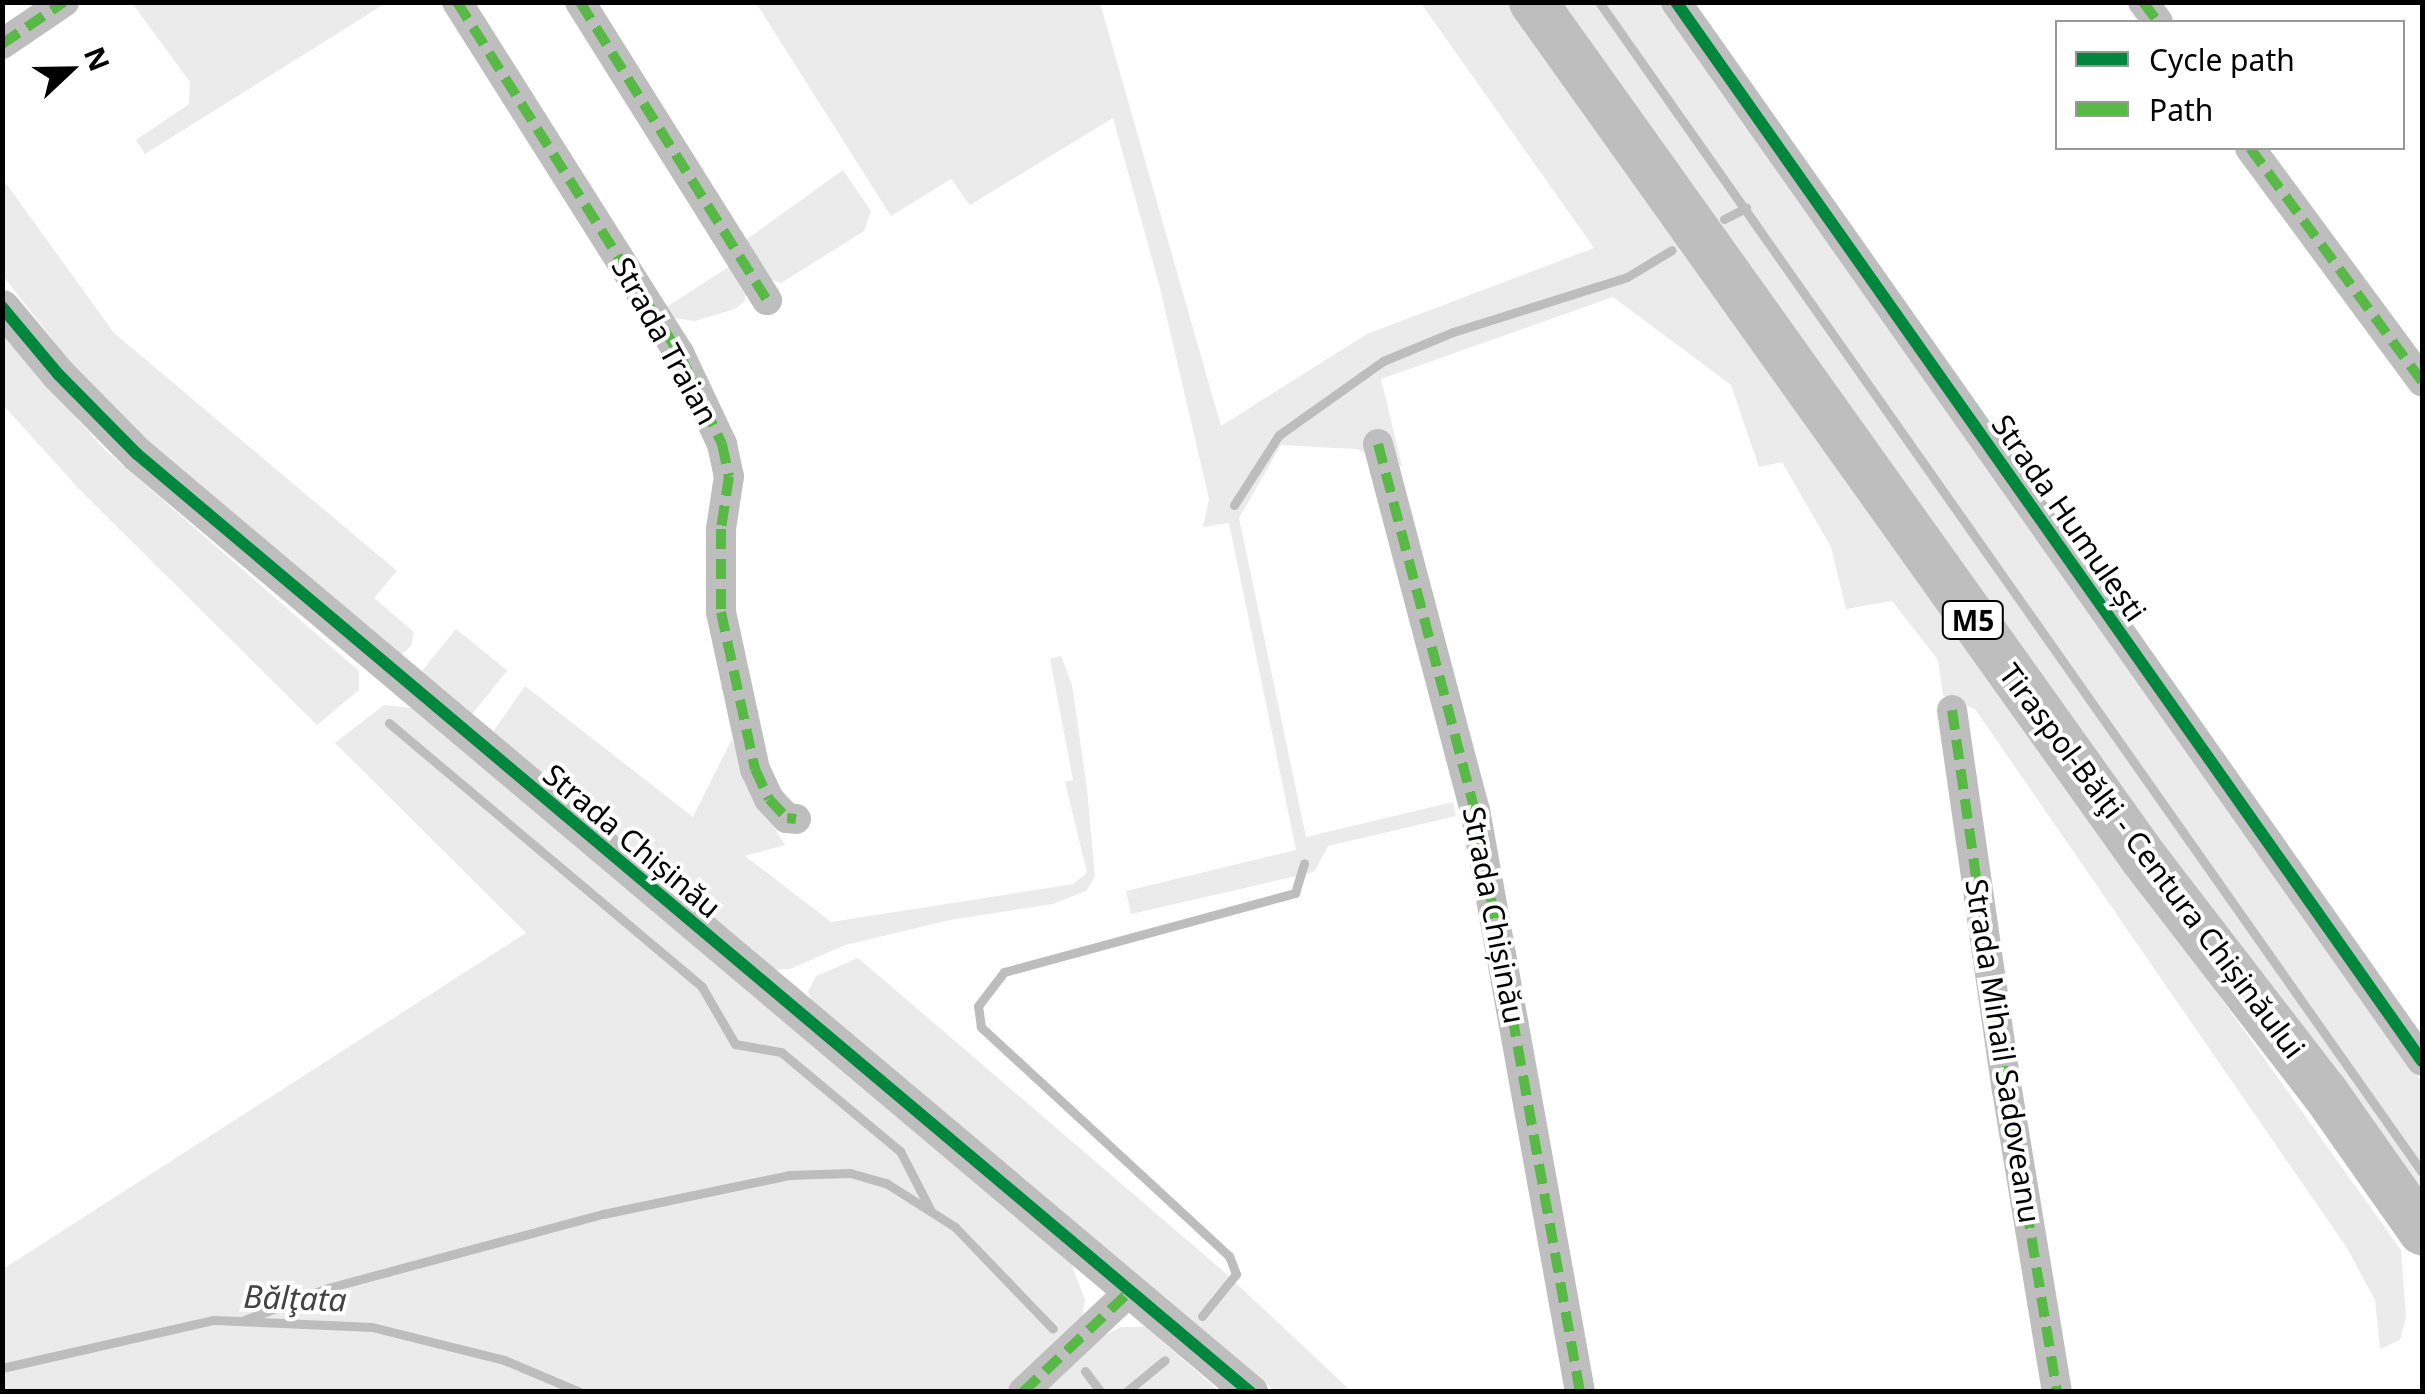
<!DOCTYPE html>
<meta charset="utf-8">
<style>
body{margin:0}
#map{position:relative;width:2425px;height:1394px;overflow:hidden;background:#fff;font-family:"Noto Sans",sans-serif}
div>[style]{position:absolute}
.green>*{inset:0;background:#ebebeb;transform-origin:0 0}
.stream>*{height:9px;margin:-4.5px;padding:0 4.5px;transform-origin:4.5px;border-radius:4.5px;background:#bdbdbd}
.minor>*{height:30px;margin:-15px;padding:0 15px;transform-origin:15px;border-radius:15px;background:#bebebe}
.tertiary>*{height:35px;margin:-17.5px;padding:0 17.5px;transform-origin:17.5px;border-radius:17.5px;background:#bebebe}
.trunk>*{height:48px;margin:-24px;padding:0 24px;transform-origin:24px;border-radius:24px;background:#bebebe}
.quiet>*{height:10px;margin-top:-5px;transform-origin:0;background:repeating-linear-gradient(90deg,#58b947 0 20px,transparent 0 30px)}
.cycleway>*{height:12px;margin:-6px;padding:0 6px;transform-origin:6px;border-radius:6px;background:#00873e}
span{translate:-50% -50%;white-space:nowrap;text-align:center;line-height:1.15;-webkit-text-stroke:8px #fff;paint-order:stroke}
.shield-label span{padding:2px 8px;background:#fff;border:2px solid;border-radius:8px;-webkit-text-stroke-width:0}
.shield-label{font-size:28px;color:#000;font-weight:700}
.street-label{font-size:30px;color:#000}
.water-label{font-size:32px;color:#424242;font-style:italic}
.frame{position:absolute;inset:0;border:5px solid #000;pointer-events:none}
.legend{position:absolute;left:2055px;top:20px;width:350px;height:130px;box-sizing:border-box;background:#fff;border:2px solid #999;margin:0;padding:12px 18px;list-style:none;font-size:30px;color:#000}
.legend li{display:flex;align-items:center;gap:20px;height:50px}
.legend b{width:50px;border:2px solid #999}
.north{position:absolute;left:20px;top:20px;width:100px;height:100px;-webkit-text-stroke:8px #fff;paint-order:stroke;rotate:68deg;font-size:28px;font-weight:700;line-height:40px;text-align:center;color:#000}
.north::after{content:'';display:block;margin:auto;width:35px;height:45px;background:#000;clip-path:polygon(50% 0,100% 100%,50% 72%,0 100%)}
</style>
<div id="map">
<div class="green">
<i style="clip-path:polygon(132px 3px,386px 3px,145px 154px,136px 140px,189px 104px,190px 82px)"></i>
<i style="clip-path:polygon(756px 3px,1100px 3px,1221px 426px,1367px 334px,1594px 248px,1421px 3px,1510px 3px,2401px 1250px,2406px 1318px,2400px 1340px,2380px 1349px,2375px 1300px,2347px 1248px,1975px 709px,1943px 695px,1938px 660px,1892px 601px,1846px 609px,1831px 547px,1782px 462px,1759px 467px,1731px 385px,1613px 297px,1381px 379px,1402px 466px,1356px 449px,1281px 445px,1239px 518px,1306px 837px,1453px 802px,1456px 816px,1328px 846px,1314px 872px,1131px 914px,1126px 891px,1296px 850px,1229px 523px,1203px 527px,1209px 499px,1159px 284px,1113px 118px,970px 205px,951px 179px,891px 216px)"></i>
<i style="clip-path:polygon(1558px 3px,1662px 3px,2422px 1082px,2422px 1213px)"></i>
<i style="clip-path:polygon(843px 170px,871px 211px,864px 231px,781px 283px,761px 276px,740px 244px)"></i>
<i style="clip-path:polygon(2px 178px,114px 333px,397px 571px,374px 598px,414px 632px,411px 646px,400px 656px,153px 446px,71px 363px,3px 276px)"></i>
<i style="clip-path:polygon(730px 266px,746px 292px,745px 301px,735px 309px,695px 321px,674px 318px,665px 308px)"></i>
<i style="clip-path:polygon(2px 335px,103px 448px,359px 671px,359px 690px,317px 725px,81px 491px,3px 405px)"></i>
<i style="left:456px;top:629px;width:66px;height:60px;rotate:39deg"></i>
<i style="clip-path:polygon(1061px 656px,1072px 685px,1087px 789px,1095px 877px,1086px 891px,1053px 904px,950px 920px,845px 945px,790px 969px,775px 970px,490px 736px,525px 686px,693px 817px,732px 739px,756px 798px,785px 845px,745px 856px,831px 922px,1073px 884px,1087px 873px,1065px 782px,1073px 780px,1050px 659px)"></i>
<i style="clip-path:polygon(384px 705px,411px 708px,1071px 1263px,1085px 1300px,1081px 1322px,1005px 1391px,3px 1392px,3px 1269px,526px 933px,335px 743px)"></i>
<i style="clip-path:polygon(858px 958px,1223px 1271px,1351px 1391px,1275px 1391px,812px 1002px,808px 991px,816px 976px)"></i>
<i style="clip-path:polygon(1121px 1327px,1146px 1327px,1219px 1391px,1041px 1392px,1098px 1339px)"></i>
</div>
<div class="stream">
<i style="left:1599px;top:2px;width:1430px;rotate:54.88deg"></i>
<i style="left:1724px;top:219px;width:25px;rotate:-27deg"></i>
<i style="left:1234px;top:505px;width:83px;rotate:-57.3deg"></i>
<i style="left:1279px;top:435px;width:128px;rotate:-35.4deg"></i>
<i style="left:1383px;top:361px;width:76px;rotate:-22.5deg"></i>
<i style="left:1453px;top:332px;width:182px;rotate:-17.5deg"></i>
<i style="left:1627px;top:277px;width:52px;rotate:-31deg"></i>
<i style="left:389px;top:723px;width:409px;rotate:40.1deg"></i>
<i style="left:702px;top:987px;width:66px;rotate:59.9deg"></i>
<i style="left:735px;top:1044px;width:47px;rotate:9.9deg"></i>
<i style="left:781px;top:1052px;width:155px;rotate:39.8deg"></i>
<i style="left:900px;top:1151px;width:65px;rotate:62.7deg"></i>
<i style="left:1202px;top:1316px;width:54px;rotate:-51deg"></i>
<i style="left:1236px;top:1274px;width:19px;rotate:-111deg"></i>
<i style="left:1229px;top:1256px;width:338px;rotate:-137.3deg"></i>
<i style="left:981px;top:1027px;width:21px;rotate:-98deg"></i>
<i style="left:978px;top:1006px;width:43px;rotate:-52.6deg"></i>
<i style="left:1004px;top:972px;width:302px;rotate:-15.2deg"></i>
<i style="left:1295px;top:893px;width:31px;rotate:-73deg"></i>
<i style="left:242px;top:1321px;width:92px;rotate:-21deg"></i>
<i style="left:328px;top:1288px;width:285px;rotate:-15.1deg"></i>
<i style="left:603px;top:1214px;width:190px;rotate:-11.8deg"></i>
<i style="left:789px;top:1175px;width:61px;rotate:-1.9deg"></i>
<i style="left:850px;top:1173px;width:37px;rotate:16deg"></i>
<i style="left:886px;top:1183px;width:82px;rotate:32.5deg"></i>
<i style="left:955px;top:1227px;width:141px;rotate:46.1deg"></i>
<i style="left:2px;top:1368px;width:217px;rotate:-12.8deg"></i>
<i style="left:214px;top:1320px;width:158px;rotate:2.5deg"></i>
<i style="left:372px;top:1327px;width:136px;rotate:14deg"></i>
<i style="left:504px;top:1360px;width:82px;rotate:22.8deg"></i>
<i style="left:1085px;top:1371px;width:26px;rotate:53deg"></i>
<i style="left:1126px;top:1392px;width:50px;rotate:-39.4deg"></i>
</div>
<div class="minor">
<i style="left:457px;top:2px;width:415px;rotate:57.7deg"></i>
<i style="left:679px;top:353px;width:101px;rotate:64.7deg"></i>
<i style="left:722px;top:444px;width:33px;rotate:78deg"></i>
<i style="left:729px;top:476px;width:54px;rotate:98.6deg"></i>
<i style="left:721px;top:529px;width:83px;rotate:90deg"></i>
<i style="left:721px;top:612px;width:161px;rotate:77.8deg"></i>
<i style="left:755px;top:769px;width:33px;rotate:65deg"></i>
<i style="left:769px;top:799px;width:26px;rotate:47deg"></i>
<i style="left:787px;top:818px;width:9px;rotate:6deg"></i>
<i style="left:580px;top:2px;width:352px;rotate:57.9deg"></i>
<i style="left:1676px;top:2px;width:1295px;rotate:54.84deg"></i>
<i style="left:2143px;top:2px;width:25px;rotate:53deg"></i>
<i style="left:2px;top:44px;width:75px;rotate:-34.1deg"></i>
<i style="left:2250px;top:148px;width:290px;rotate:53.6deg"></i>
<i style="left:1378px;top:444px;width:379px;rotate:75.2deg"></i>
<i style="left:1475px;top:810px;width:591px;rotate:79.77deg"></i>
<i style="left:1952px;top:710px;width:384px;rotate:81.8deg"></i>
<i style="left:2007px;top:1090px;width:306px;rotate:80.6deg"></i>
<i style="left:1023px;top:1392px;width:146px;rotate:-43.3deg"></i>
</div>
<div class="tertiary">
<i style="left:2px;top:307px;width:87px;rotate:50.1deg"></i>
<i style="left:58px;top:374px;width:112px;rotate:45.4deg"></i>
<i style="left:137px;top:454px;width:1456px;rotate:40.12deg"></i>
</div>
<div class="trunk">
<i style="left:1533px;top:2px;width:1050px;rotate:54.49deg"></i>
<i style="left:2143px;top:857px;width:298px;rotate:52.4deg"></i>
<i style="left:2325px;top:1093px;width:169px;rotate:54.9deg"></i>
</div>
<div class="quiet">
<i style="left:457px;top:2px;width:415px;rotate:57.7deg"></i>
<i style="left:679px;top:353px;width:101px;rotate:64.7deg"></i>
<i style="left:722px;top:444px;width:33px;rotate:78deg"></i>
<i style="left:729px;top:476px;width:54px;rotate:98.6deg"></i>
<i style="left:721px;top:529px;width:83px;rotate:90deg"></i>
<i style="left:721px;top:612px;width:161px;rotate:77.8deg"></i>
<i style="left:755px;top:769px;width:33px;rotate:65deg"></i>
<i style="left:769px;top:799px;width:26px;rotate:47deg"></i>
<i style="left:787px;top:818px;width:9px;rotate:6deg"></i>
<i style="left:580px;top:2px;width:352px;rotate:57.9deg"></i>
<i style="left:2143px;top:2px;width:25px;rotate:53deg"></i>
<i style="left:2px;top:44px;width:75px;rotate:-34.1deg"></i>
<i style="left:2250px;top:148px;width:290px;rotate:53.6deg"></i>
<i style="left:1378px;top:444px;width:379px;rotate:75.2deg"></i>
<i style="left:1475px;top:810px;width:591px;rotate:79.77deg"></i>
<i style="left:1952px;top:710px;width:384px;rotate:81.8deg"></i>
<i style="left:2007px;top:1090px;width:306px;rotate:80.6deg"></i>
<i style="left:1023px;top:1392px;width:146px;rotate:-43.3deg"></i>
</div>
<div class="cycleway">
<i style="left:1676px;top:2px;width:1295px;rotate:54.84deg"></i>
<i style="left:2px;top:307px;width:87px;rotate:50.1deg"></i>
<i style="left:58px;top:374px;width:112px;rotate:45.4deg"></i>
<i style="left:137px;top:454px;width:1456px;rotate:40.12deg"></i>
</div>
<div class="shield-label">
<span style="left:1973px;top:620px">M5</span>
</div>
<div class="street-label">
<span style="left:665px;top:341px;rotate:61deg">Strada Traian</span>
<span style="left:2069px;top:518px;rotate:55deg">Strada Humulești</span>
<span style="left:632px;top:841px;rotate:40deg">Strada Chișinău</span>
<span style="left:2152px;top:861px;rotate:53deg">Tiraspol-Bălţi - Centura Chișinăului</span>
<span style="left:1494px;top:915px;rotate:79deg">Strada Chișinău</span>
<span style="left:2003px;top:1051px;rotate:81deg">Strada Mihail Sadoveanu</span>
</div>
<div class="water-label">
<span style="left:295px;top:1298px;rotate:2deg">Bălţata</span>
</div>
<div class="frame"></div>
<ul class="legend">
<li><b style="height:12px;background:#00873e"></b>Cycle path</li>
<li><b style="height:12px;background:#58b947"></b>Path</li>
</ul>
<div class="north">N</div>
</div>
